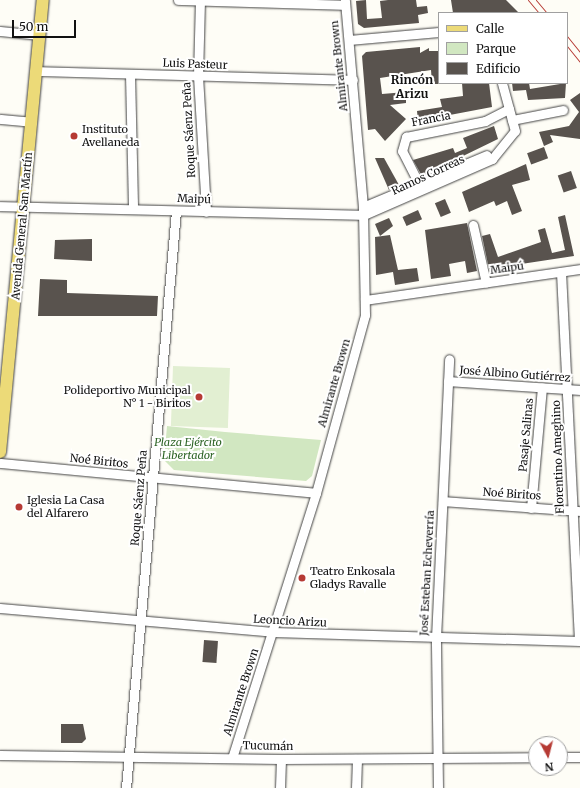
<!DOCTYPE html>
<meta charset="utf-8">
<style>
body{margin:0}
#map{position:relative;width:580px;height:788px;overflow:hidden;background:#fefdf6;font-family:Merriweather,serif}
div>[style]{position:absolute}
.green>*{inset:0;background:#d1e7c1}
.pitch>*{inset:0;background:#e2efd2;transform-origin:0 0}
.building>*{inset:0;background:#59534e;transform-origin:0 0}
.roads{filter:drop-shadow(0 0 1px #444) drop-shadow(0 0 1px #444)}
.minor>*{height:9px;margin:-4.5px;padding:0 4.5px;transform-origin:4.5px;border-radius:4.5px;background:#fff}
.major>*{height:12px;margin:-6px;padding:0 6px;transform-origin:6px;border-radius:6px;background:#ecda78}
.tram>*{height:1px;margin:-0.5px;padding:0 0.5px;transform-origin:0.5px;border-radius:0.5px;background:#b63a34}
.dots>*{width:11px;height:11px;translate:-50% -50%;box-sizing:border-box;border:2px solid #fff;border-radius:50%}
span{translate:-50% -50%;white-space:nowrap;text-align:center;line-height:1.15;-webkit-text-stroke:4px #fff;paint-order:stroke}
.street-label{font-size:11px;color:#111}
.poi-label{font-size:11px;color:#111}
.left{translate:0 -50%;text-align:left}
.right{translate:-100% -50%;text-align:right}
.park-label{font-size:11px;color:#2d6426;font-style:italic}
.neighbourhood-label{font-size:12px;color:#111;font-weight:700}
.legend{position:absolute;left:438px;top:12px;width:130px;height:72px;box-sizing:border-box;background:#fff;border:1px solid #a0a0a0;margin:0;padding:5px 7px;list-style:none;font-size:12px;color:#111}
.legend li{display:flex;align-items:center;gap:8px;height:20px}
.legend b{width:20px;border:1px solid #a0a0a0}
.north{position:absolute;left:528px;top:736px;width:40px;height:40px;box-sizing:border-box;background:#fff;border:1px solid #a0a0a0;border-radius:50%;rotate:173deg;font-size:11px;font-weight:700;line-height:16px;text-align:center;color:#111}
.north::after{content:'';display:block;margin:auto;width:14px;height:18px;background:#b63a34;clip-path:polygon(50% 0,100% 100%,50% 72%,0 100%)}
.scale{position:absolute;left:12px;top:20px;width:64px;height:18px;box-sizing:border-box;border:2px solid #111;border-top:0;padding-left:5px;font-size:12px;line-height:14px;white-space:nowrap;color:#111;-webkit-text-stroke:3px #fff;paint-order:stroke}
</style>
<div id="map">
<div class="green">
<i style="clip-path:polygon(167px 426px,225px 432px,321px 440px,312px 476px,306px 481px,174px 470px,164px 460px)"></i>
</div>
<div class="pitch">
<i style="left:173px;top:366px;width:57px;height:60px;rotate:2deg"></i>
</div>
<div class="building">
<i style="clip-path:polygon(366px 0,367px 19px,382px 18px,380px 1px,388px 0,416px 0,417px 7px,427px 6px,428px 13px,418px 15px,419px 23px,364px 28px,358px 24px,356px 1px)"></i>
<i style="clip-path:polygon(451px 0,506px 0,519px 13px,453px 13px)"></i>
<i style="clip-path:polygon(420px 47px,420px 53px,429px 48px,429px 51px,439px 51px,439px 84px,432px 84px,431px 70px,380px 78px,382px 94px,406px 92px,406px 103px,390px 105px,406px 119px,385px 141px,375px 129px,368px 130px,362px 56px,366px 52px)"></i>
<i style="clip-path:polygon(462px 83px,489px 83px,492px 107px,418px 121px,417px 111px,442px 107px,440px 99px,463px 96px)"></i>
<i style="clip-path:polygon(512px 83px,529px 83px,530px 89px,566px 83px,565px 98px,528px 100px,526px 90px,513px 91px)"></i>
<i style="clip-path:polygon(580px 93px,580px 139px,550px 135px,553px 142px,544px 146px,539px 132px,569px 126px,579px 112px,570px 100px)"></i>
<i style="clip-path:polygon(494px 126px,498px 139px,422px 176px,413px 160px,453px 148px,455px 153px,467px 148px,463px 138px)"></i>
<i style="left:544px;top:147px;width:12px;height:18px;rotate:70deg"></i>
<i style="clip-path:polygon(375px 158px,384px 158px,399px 185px,389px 190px)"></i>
<i style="clip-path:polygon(526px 164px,530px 180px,512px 185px,522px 211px,512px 215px,507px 201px,496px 206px,494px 201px,469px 212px,462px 192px)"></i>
<i style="left:571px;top:171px;width:18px;height:14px;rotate:71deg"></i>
<i style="left:445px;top:199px;width:15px;height:11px;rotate:67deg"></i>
<i style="left:418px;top:210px;width:10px;height:17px;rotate:66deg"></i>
<i style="clip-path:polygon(565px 215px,574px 256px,489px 269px,482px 236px,490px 234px,498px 257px,541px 242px,538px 230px,545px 228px,552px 253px,565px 250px,558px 217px)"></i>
<i style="clip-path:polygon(389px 218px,393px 226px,380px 236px,375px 224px)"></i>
<i style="clip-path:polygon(467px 223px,477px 271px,467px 273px,465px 261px,449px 264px,451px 276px,431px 279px,425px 230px)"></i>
<i style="clip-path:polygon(390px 235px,398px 270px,417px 268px,419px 281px,395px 285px,393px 272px,376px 275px,375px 237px)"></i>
<i style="clip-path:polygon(92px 239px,92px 261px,54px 259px,55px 240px)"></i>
<i style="clip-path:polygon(40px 279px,67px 280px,67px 293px,158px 296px,157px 316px,38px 316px)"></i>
<i style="left:204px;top:640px;width:14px;height:22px;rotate:4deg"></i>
<i style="clip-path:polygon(61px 724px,83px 724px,86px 739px,82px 743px,61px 743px)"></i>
</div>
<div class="roads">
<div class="minor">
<i style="left:178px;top:0;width:167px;rotate:1.7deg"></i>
<i style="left:200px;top:0;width:76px;rotate:91.5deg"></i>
<i style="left:198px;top:76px;width:136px;rotate:86.6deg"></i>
<i style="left:0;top:31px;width:40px;rotate:5.7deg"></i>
<i style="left:349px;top:40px;width:90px;rotate:-5.1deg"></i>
<i style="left:36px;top:71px;width:317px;rotate:1.6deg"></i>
<i style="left:130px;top:74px;width:135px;rotate:88.7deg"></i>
<i style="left:0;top:119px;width:32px;rotate:5deg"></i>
<i style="left:512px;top:120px;width:52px;rotate:-11.1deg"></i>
<i style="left:419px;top:184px;width:37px;rotate:-117deg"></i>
<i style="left:402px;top:151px;width:15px;rotate:-74deg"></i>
<i style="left:406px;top:137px;width:81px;rotate:-11.4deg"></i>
<i style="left:485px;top:121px;width:27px;rotate:-27deg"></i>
<i style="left:0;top:206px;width:364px;rotate:1.4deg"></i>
<i style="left:364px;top:215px;width:140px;rotate:-23.6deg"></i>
<i style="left:492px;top:159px;width:36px;rotate:-51deg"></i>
<i style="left:515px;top:131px;width:50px;rotate:-105.2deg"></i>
<i style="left:363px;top:207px;width:134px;rotate:-22.8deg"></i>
<i style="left:473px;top:225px;width:59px;rotate:77.4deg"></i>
<i style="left:561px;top:272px;width:369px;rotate:87.2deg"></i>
<i style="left:365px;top:300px;width:217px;rotate:-8.2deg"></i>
<i style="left:448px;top:381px;width:132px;rotate:3.9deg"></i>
<i style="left:0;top:463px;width:317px;rotate:5.4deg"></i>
<i style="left:443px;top:501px;width:137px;rotate:4.2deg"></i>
<i style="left:531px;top:508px;width:121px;rotate:-84.8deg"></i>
<i style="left:0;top:608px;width:274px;rotate:5deg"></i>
<i style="left:273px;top:632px;width:307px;rotate:1.7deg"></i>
<i style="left:0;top:755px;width:281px;rotate:0.8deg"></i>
<i style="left:281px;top:759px;width:255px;rotate:-0.4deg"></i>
<i style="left:560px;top:757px;width:20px"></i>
<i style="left:232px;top:758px;width:278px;rotate:-72.4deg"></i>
<i style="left:316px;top:493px;width:185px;rotate:-74.6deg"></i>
<i style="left:365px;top:315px;width:108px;rotate:-91.1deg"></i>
<i style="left:363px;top:207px;width:208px;rotate:-95deg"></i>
<i style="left:126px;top:788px;width:579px;rotate:-85.05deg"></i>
<i style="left:280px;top:788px;width:29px;rotate:-88deg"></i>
<i style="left:356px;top:788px;width:29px;rotate:-88deg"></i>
<i style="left:438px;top:788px;width:150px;rotate:-90.8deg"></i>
<i style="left:436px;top:638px;width:279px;rotate:-87.3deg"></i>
</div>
<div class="major">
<i style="left:0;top:452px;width:454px;rotate:-84.6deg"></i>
</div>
</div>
<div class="tram">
<i style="left:528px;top:0;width:17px;rotate:50deg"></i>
<i style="left:536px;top:0;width:17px;rotate:50deg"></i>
<i style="left:567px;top:36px;width:21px;rotate:51deg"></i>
<i style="left:567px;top:46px;width:21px;rotate:51deg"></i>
</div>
<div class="dots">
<i style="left:74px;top:136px;background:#b63a34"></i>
<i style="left:199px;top:397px;background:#b63a34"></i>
<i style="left:19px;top:507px;background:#b63a34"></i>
<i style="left:302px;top:578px;background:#b63a34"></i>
</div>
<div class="street-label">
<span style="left:195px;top:64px;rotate:2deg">Luis Pasteur</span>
<span style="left:339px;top:66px;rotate:-96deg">Almirante Brown</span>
<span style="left:431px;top:119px;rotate:-11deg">Francia</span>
<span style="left:189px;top:130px;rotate:-93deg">Roque Sáenz Peña</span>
<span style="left:428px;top:175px;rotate:-25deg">Ramos Correas</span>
<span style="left:194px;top:199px;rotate:2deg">Maipú</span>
<span style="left:22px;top:226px;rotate:-85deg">Avenida General San Martín</span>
<span style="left:507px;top:268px;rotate:-8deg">Maipú</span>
<span style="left:515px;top:374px;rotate:4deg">José Albino Gutiérrez</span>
<span style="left:334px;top:383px;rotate:-74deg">Almirante Brown</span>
<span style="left:526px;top:435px;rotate:-85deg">Pasaje Salinas</span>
<span style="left:558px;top:457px;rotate:-92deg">Florentino Ameghino</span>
<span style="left:99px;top:461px;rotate:6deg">Noé Biritos</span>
<span style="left:512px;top:494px;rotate:4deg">Noé Biritos</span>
<span style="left:139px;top:498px;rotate:-85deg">Roque Sáenz Peña</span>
<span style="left:427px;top:573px;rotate:-87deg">José Esteban Echeverría</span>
<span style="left:290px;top:621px;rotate:3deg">Leoncio Arizu</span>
<span style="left:241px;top:692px;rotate:-72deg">Almirante Brown</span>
<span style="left:268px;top:746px;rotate:1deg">Tucumán</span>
</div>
<div class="poi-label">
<span class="left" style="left:82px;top:136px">Instituto<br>Avellaneda</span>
<span class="right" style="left:191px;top:397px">Polideportivo Municipal<br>N° 1 - Biritos</span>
<span class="left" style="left:27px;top:507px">Iglesia La Casa<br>del Alfarero</span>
<span class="left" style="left:310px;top:578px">Teatro Enkosala<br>Gladys Ravalle</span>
</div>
<div class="park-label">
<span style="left:188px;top:449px">Plaza Ejército<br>Libertador</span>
</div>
<div class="neighbourhood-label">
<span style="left:412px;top:87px">Rincón<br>Arizu</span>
</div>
<ul class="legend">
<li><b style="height:5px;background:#ecda78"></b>Calle</li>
<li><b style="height:11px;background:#d1e7c1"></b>Parque</li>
<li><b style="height:11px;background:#59534e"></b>Edificio</li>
</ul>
<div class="north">N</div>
<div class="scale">50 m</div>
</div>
